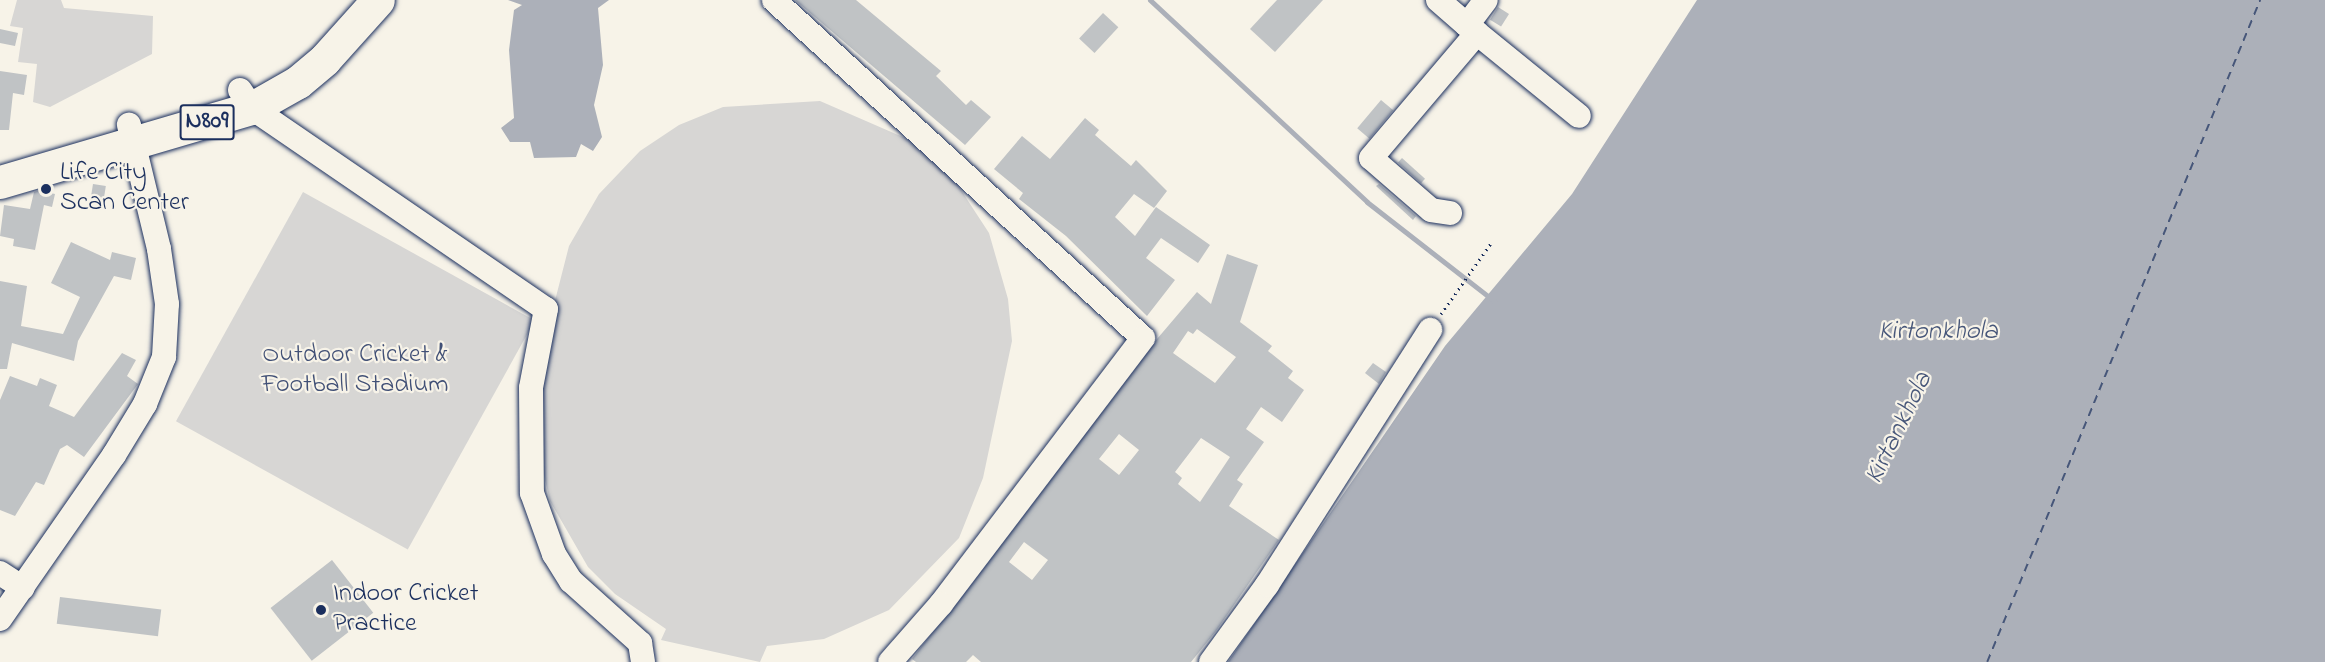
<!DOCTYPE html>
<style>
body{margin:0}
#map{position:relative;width:2325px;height:662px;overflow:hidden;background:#f7f3e8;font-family:"Indie Flower",sans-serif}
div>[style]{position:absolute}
.green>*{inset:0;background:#d7d6d4;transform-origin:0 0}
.water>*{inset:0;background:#acb0b9}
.stream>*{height:5px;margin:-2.5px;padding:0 2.5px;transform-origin:2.5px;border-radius:2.5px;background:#acb0b9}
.ferry>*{height:1.5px;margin-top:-0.75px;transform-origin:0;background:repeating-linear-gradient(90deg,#465679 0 8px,transparent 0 14px)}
.building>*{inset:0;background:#c0c3c5;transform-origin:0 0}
.path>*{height:3px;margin-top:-1.5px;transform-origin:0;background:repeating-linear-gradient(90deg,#1b2f5e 0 1.5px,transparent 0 6px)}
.roads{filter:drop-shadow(0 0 2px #1b2f5e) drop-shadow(0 0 2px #1b2f5e)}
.minor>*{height:24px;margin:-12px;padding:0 12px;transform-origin:12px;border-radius:12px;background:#f7f3e8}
.highway>*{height:33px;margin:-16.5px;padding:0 16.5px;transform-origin:16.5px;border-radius:16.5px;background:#f7f3e8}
.dots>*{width:16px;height:16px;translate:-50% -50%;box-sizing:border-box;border:3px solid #f7f3e8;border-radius:50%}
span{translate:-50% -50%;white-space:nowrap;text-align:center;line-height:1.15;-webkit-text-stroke:4.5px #f7f3e8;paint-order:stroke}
.shield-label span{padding:2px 4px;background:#f7f3e8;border:2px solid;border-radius:4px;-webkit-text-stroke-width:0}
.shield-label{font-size:24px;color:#1b2f5e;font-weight:700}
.poi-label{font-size:26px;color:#1b2f5e}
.left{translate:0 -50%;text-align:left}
.park-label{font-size:26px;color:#415076}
.water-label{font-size:27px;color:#465679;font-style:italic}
</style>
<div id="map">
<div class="green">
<i style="clip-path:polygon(17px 0,61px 0,64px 8px,153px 16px,152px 54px,50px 107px,33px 102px,37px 64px,18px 62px,23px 28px,10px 26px)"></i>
<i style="clip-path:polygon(820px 101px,928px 148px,959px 187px,989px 233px,1008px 299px,1012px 341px,983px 478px,959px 538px,889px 610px,824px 639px,767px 646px,760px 662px,661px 640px,666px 629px,615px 594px,588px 567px,550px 501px,535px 436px,538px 367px,569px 246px,599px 194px,640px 151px,679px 125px,723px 107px)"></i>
<i style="left:303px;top:192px;width:265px;height:262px;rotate:29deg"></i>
</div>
<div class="water">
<i style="clip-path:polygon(508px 0,609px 0,598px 8px,603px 65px,594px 105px,602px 137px,593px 151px,581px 144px,576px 157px,534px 158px,530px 142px,510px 142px,501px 128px,514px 118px,509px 50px,514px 10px,522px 5px)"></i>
<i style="clip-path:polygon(1697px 0,2325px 0,2325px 662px,1228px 662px,1445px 346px,1572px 194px)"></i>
</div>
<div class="stream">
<i style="left:1150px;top:0;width:296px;rotate:42.9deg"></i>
<i style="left:1367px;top:202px;width:161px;rotate:37.9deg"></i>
</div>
<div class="ferry">
<i style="left:1987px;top:662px;width:716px;rotate:-67.59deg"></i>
</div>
<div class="building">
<i style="clip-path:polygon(795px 0,856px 0,941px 71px,936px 76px,966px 105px,971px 100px,991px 117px,965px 145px)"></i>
<i style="clip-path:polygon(1277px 0,1323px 0,1275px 52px,1250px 29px)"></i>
<i style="left:1498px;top:7px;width:13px;height:15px;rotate:32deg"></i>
<i style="left:1103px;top:13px;width:21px;height:35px;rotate:43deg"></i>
<i style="clip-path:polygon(0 29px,18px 33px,15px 46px,0 43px)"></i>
<i style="clip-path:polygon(0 71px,27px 75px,24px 95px,13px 93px,9px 130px,0 130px)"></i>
<i style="left:1381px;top:100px;width:16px;height:37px;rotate:40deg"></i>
<i style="clip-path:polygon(1085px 118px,1099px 130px,1095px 135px,1131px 166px,1136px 160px,1167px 191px,1154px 208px,1134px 194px,1115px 217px,1135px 236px,1156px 207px,1210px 245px,1198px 263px,1161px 238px,1146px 258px,1175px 280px,1147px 316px,1066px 236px,1019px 199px,1023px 193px,994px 169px,1022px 136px,1050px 159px)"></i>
<i style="left:1402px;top:158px;width:31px;height:6px;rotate:42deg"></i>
<i style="left:93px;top:184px;width:13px;height:15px;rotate:9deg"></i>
<i style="clip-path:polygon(1379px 184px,1416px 216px,1413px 220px,1376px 186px)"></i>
<i style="clip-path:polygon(47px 188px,46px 192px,55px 194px,52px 207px,44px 205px,35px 250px,13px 246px,14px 239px,0 236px,4px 205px,30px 209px,34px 192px)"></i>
<i style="clip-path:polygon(71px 242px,110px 260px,112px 252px,136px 258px,131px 280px,114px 276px,78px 341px,74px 361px,12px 343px,7px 369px,0 369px,0 281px,27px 286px,21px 326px,63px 334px,80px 297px,51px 283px)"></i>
<i style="clip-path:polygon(evenodd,1227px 254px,1258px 265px,1240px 322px,1272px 346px,1268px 351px,1293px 371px,1288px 378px,1304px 390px,1282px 422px,1261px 407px,1246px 429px,1264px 442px,1237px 480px,1243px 484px,1229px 506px,1279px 540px,1216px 631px,1191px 662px,981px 662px,973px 655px,966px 662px,916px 662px,912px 659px,1157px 339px,1197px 292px,1211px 304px,1227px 254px,1197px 329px,1236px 357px,1215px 383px,1173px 353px,1188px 331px,1193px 334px,1197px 329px,1227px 254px,1119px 434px,1139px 450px,1119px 475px,1099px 459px,1119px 434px,1227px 254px,1201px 438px,1230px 457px,1200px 502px,1178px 484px,1182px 478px,1175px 472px,1201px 438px,1227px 254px,1024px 542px,1048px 560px,1032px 580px,1009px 562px,1024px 542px)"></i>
<i style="clip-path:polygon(122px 353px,136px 360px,127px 376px,138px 384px,84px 457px,67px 445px,60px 449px,44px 485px,36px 482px,15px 516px,0 510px,0 400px,10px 376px,37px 386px,40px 378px,57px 385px,49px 406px,74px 417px)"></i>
<i style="clip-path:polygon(1373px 363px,1386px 372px,1379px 384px,1365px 373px)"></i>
<i style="left:332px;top:560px;width:67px;height:78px;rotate:52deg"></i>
<i style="left:60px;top:597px;width:102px;height:27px;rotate:7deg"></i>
</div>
<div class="path">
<i style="left:1441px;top:314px;width:87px;rotate:-54.8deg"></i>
</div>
<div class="roads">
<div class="minor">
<i style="left:774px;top:0;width:500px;rotate:42.49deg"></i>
<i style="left:1143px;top:338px;width:334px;rotate:127.2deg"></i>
<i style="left:941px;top:604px;width:77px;rotate:131.3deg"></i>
<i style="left:1438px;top:0;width:38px;rotate:41deg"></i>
<i style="left:1467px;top:25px;width:31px;rotate:-53deg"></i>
<i style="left:1467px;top:25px;width:144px;rotate:39.1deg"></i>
<i style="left:240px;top:90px;width:22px;rotate:56deg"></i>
<i style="left:252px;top:108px;width:356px;rotate:34.4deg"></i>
<i style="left:546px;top:309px;width:80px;rotate:100.8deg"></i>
<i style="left:531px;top:388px;width:105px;rotate:89.5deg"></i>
<i style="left:532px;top:493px;width:65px;rotate:70.2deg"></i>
<i style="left:554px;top:554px;width:32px;rotate:58deg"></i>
<i style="left:571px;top:581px;width:93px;rotate:41.9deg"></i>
<i style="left:640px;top:643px;width:19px;rotate:81deg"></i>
<i style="left:1450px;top:213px;width:19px;rotate:-171deg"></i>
<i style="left:1431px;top:210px;width:79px;rotate:-139.1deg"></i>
<i style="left:1371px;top:158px;width:164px;rotate:-49.7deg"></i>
<i style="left:0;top:573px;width:27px;rotate:33deg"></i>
<i style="left:0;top:619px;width:200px;rotate:-55.2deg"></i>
<i style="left:114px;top:455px;width:60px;rotate:-58.7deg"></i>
<i style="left:145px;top:404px;width:51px;rotate:-68deg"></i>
<i style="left:164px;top:357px;width:53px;rotate:-86.8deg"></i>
<i style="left:167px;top:304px;width:56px;rotate:-98.3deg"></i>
<i style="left:159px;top:249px;width:128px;rotate:-103.6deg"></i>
<i style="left:1211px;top:662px;width:95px;rotate:-54deg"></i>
<i style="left:1267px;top:585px;width:303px;rotate:-57.4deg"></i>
</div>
<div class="highway">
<i style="left:0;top:182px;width:263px;rotate:-16.4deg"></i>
<i style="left:252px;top:108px;width:53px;rotate:-29.5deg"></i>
<i style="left:298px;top:82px;width:35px;rotate:-40deg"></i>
<i style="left:325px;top:59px;width:79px;rotate:-48.1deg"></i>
</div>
</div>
<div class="dots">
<i style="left:46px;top:189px;background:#1b2f5e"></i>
<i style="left:321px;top:610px;background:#1b2f5e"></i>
</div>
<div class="shield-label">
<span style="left:207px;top:122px">N809</span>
</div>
<div class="poi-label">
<span class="left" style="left:60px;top:189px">Life City<br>Scan Center</span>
<span class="left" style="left:333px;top:610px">Indoor Cricket<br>Practice</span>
</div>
<div class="park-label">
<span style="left:355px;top:371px">Outdoor Cricket &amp;<br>Football Stadium</span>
</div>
<div class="water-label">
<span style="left:1938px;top:332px">Kirtonkhola</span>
<span style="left:1899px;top:428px;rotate:-64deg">Kirtankhola</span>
</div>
</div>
